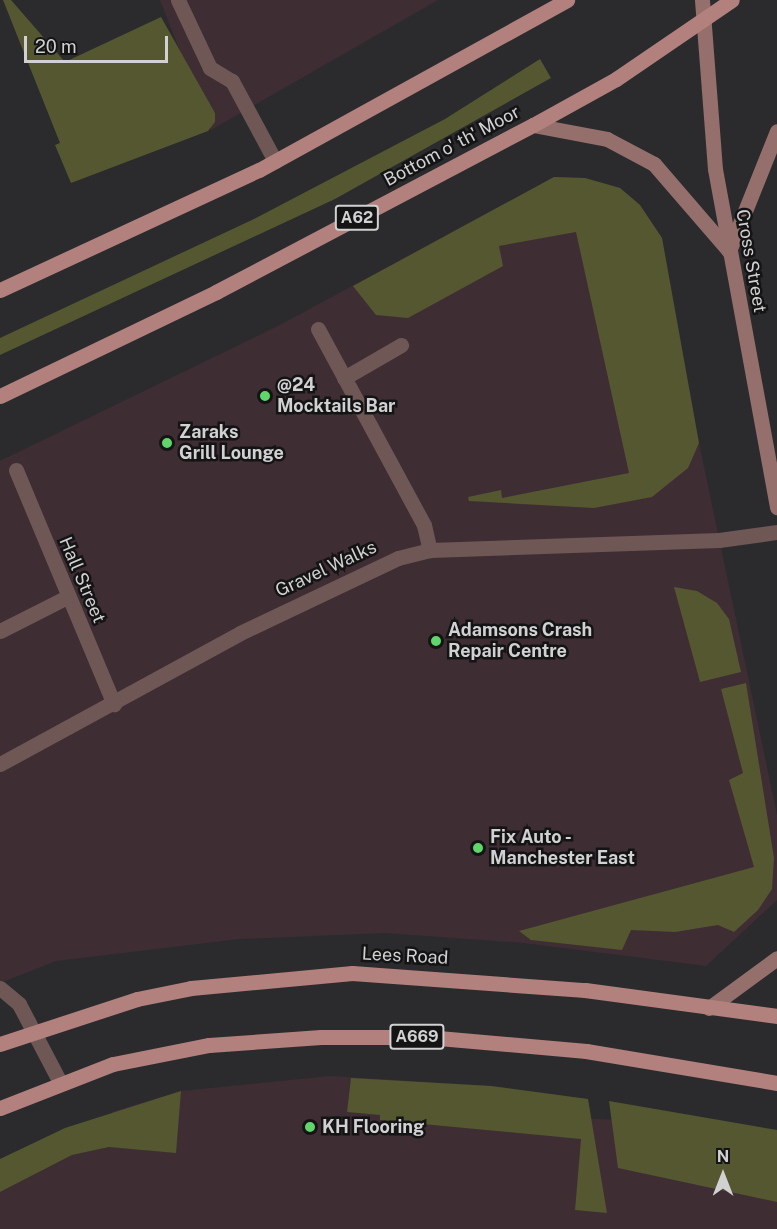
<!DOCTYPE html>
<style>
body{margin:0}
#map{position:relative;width:777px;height:1229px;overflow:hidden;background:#2b2b2e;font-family:"Public Sans",sans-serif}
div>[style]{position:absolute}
.industrial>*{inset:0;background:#3f2d34}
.green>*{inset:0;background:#545730}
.lane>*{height:15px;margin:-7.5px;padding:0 7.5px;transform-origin:7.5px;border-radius:7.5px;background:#6f5755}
.street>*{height:15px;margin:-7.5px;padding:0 7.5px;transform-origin:7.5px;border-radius:7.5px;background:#6f5755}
.secondary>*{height:15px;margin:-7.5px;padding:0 7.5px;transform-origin:7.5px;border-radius:7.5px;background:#956f6c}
.primary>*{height:15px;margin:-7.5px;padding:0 7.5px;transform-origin:7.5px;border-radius:7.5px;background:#b2817e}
.dots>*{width:16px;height:16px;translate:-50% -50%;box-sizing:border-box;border:3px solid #141415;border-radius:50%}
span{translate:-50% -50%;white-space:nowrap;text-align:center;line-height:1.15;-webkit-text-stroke:5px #141415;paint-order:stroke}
.shield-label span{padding:2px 4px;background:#141415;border:2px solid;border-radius:4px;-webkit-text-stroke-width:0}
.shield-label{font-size:16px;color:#d1d1d3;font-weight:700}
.street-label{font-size:18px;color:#d1d1d3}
.poi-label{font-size:18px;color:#d1d1d3;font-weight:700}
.left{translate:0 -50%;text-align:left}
.north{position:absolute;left:693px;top:1145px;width:60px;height:60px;-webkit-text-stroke:4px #141415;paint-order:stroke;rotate:0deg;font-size:16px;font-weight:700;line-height:24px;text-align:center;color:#d1d1d3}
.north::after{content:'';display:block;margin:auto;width:21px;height:27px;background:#d1d1d3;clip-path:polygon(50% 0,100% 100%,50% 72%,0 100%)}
.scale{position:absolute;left:24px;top:36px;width:144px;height:27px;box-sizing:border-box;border:3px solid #d1d1d3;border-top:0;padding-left:8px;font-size:18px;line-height:21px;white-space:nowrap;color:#d1d1d3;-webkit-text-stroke:4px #141415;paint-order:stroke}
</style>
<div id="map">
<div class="industrial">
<i style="clip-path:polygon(160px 0,438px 0,211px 130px)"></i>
<i style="clip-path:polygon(554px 177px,585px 178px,620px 188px,640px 205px,662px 238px,699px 443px,777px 815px,777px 900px,706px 966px,524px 943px,385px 933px,239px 939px,56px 961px,0 983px,0 461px,280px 325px)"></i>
<i style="clip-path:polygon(330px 1076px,491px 1086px,588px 1099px,591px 1119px,677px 1121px,777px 1143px,777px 1229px,0 1229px,0 1192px,72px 1155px,109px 1147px,112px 1112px,181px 1091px)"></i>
</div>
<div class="green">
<i style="clip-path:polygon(3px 0,11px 0,65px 62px,161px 17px,215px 113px,215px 122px,208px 131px,71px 183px,55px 145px,60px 143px)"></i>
<i style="clip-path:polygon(540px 59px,551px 78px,335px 199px,0 355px,0 338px,254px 219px,445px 119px)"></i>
<i style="clip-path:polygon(554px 177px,585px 178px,620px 188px,640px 205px,662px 238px,699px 443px,688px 468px,652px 497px,594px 508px,469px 501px,468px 497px,501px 490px,502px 498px,629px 473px,576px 232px,499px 246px,503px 266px,408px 318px,376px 315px,353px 286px)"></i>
<i style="clip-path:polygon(674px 587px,697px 591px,717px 603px,729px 619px,741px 672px,700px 682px)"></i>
<i style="clip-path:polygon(746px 683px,774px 858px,772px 889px,758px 910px,734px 932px,718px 925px,675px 932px,631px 930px,622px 950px,531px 940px,519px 931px,754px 867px,729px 780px,743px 773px,721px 689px)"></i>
<i style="clip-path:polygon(351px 1078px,491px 1086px,588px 1099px,607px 1213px,575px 1210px,581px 1139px,380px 1120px,380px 1115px,347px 1112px)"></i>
<i style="clip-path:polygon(181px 1091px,176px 1153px,109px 1147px,72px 1155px,0 1192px,0 1159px,65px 1128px)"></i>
<i style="clip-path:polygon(609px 1101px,777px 1130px,777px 1202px,618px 1168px)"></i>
</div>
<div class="lane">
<i style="left:178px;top:0;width:75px;rotate:64.8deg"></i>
<i style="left:210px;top:68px;width:26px;rotate:31deg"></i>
<i style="left:232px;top:81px;width:91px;rotate:61.7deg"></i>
</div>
<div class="street">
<i style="left:318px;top:329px;width:223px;rotate:61.6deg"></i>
<i style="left:424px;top:525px;width:26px;rotate:77deg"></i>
<i style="left:344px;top:378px;width:66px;rotate:-30.1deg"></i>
<i style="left:16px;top:470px;width:254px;rotate:67.3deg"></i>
<i style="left:0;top:631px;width:75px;rotate:-26.9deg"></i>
<i style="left:0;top:764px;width:273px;rotate:-28.6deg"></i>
<i style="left:240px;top:633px;width:175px;rotate:-25.4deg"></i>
<i style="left:398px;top:558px;width:33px;rotate:-14deg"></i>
<i style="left:430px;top:550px;width:289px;rotate:-2deg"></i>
<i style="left:719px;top:540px;width:59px;rotate:-7.9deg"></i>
<i style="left:0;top:988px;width:25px;rotate:40deg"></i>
<i style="left:19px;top:1004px;width:88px;rotate:62.3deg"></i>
</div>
<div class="secondary">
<i style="left:702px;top:0;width:169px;rotate:85.6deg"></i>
<i style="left:715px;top:169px;width:344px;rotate:79.6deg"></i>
<i style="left:533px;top:125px;width:75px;rotate:10.7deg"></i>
<i style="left:607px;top:139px;width:53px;rotate:28deg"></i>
<i style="left:654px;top:164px;width:115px;rotate:49.2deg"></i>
<i style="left:729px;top:251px;width:129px;rotate:-68.2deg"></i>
<i style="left:709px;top:1008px;width:84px;rotate:-36.3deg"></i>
</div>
<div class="primary">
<i style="left:0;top:290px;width:285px;rotate:-24.9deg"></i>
<i style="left:259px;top:170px;width:352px;rotate:-28.9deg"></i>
<i style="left:0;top:396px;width:240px;rotate:-25.7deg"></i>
<i style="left:216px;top:292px;width:358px;rotate:-27.8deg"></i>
<i style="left:533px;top:125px;width:95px;rotate:-29deg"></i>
<i style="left:616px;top:79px;width:140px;rotate:-34.3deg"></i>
<i style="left:0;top:1044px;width:144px;rotate:-18.2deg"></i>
<i style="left:137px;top:999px;width:55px;rotate:-11.5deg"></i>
<i style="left:191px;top:988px;width:162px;rotate:-5.3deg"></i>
<i style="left:352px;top:973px;width:234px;rotate:4.2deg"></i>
<i style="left:585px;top:990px;width:194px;rotate:7.7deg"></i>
<i style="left:0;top:1108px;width:121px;rotate:-21.3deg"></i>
<i style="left:113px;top:1064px;width:98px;rotate:-11.2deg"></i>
<i style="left:209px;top:1045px;width:112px;rotate:-4.1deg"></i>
<i style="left:321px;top:1037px;width:106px"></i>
<i style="left:427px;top:1037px;width:160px;rotate:5deg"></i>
<i style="left:586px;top:1051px;width:194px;rotate:9.5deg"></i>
</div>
<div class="dots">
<i style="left:265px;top:396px;background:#5fd56b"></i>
<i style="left:167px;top:443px;background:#5fd56b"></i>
<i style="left:436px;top:641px;background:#5fd56b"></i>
<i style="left:478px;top:848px;background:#5fd56b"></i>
<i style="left:310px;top:1127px;background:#5fd56b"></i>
</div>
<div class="shield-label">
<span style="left:357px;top:218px">A62</span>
<span style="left:417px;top:1037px">A669</span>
</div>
<div class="street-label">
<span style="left:452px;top:146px;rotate:-28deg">Bottom o' th' Moor</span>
<span style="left:751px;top:261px;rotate:80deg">Cross Street</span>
<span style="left:326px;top:569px;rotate:-25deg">Gravel Walks</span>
<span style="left:82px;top:580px;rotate:67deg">Hall Street</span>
<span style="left:405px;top:956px;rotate:3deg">Lees Road</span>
</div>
<div class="poi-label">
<span class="left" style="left:277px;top:396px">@24<br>Mocktails Bar</span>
<span class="left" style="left:179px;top:443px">Zaraks<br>Grill Lounge</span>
<span class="left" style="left:448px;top:641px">Adamsons Crash<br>Repair Centre</span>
<span class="left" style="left:490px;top:848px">Fix Auto -<br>Manchester East</span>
<span class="left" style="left:322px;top:1127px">KH Flooring</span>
</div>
<div class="north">N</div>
<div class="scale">20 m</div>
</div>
